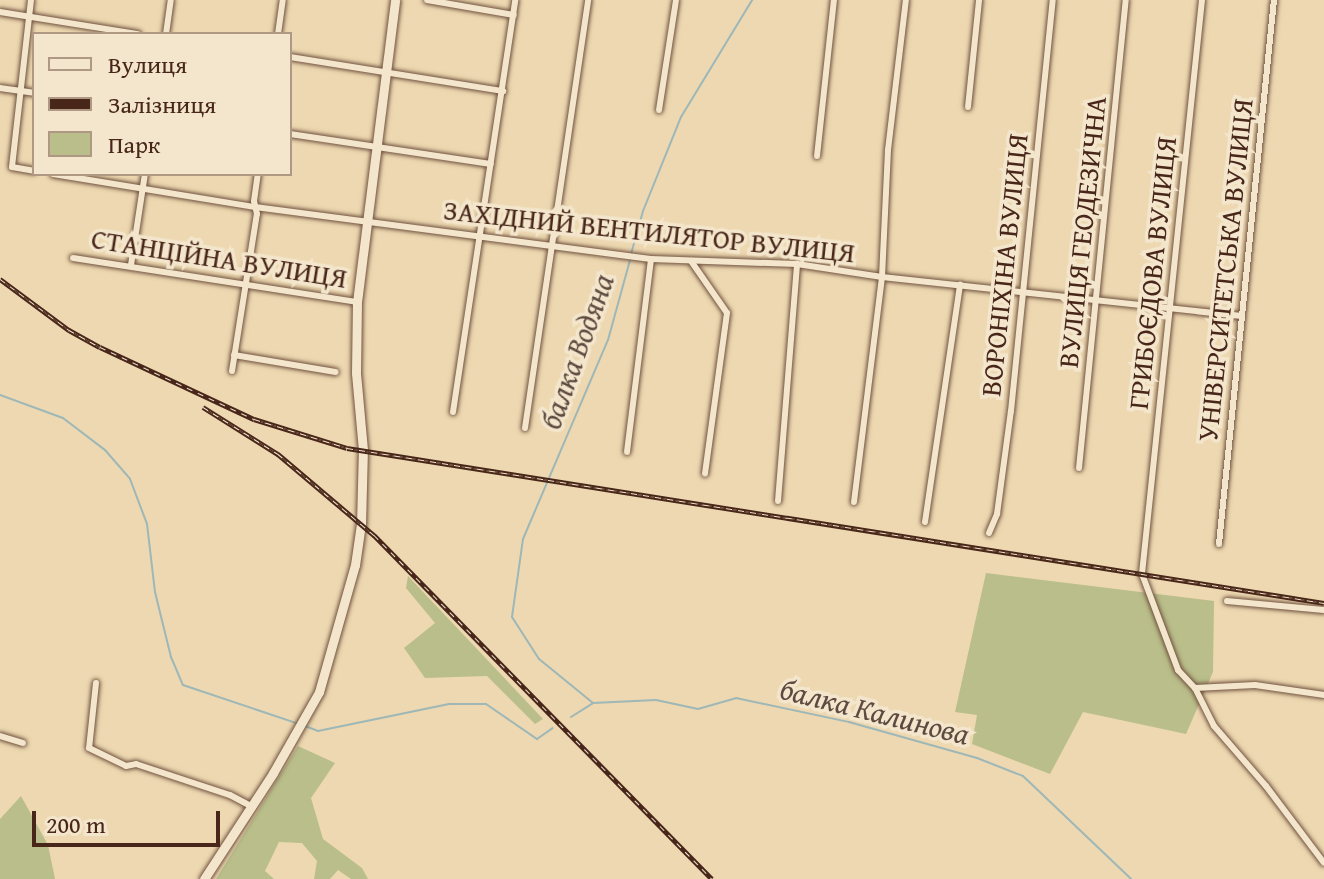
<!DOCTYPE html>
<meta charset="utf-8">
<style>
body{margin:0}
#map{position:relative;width:1324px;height:879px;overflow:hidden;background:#edd8b1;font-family:"Gentium Book Plus",serif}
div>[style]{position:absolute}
.green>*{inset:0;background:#b9be8a}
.stream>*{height:2px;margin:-1px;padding:0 1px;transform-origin:1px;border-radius:1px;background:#9eb7b7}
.roads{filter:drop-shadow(0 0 2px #71523f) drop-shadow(0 0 2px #71523f)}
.street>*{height:6px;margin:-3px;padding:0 3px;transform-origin:3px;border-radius:3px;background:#f3e6cc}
.secondary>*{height:9px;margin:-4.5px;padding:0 4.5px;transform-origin:4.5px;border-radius:4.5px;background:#f3e6cc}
.rail>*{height:5px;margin-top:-2.5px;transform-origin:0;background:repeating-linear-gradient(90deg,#f3e6cc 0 6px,#482619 0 12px);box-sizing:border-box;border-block:2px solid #482619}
span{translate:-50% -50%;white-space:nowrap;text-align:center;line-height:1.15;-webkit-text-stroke:7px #f3e6cc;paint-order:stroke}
.street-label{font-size:28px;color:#482619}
.water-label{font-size:30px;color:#5e4a40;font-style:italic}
.legend{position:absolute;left:32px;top:32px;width:260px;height:144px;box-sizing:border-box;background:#f3e6cc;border:2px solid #af9984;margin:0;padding:10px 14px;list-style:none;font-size:24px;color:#482619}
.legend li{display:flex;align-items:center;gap:16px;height:40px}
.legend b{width:40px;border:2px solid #af9984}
.scale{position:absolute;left:32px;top:811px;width:188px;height:36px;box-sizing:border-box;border:4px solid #482619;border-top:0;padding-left:10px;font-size:24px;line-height:28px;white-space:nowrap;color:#482619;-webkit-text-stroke:6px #f3e6cc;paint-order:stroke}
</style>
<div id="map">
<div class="green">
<i style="clip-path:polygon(986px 573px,1214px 601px,1213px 672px,1186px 734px,1083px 712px,1050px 774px,972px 744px,977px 715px,955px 712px)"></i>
<i style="clip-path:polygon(408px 576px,543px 719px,535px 724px,487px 676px,425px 678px,404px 648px,435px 623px,406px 588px)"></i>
<i style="clip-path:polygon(298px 746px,335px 763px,311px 798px,323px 839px,362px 868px,368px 879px,351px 879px,338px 870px,330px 879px,314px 879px,317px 861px,302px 843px,279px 842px,265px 871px,274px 879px,216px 879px)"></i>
<i style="clip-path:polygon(21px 796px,48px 845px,55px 879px,0 879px,0 819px)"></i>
</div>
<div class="stream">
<i style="left:631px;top:254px;width:45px;rotate:-74.4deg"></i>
<i style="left:643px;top:211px;width:101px;rotate:-68deg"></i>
<i style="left:681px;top:117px;width:137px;rotate:-58.7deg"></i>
<i style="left:0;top:395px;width:67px;rotate:20.1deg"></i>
<i style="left:63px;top:418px;width:53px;rotate:37.3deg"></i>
<i style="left:105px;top:450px;width:38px;rotate:49deg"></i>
<i style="left:130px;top:479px;width:48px;rotate:69.3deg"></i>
<i style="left:147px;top:524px;width:68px;rotate:83.3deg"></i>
<i style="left:155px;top:592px;width:67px;rotate:76.2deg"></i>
<i style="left:171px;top:657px;width:30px;rotate:67deg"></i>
<i style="left:183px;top:685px;width:122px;rotate:18.6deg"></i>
<i style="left:593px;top:703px;width:70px;rotate:-140.8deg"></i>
<i style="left:539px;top:659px;width:50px;rotate:-122.7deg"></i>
<i style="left:512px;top:617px;width:79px;rotate:-82deg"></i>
<i style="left:523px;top:539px;width:216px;rotate:-66.9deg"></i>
<i style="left:608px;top:340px;width:83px;rotate:-74.6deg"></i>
<i style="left:571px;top:717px;width:26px;rotate:-32deg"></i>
<i style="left:593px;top:703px;width:63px;rotate:-2.7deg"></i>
<i style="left:656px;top:700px;width:43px;rotate:12.1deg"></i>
<i style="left:698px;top:709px;width:40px;rotate:-16deg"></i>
<i style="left:736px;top:698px;width:116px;rotate:12deg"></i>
<i style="left:849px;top:722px;width:133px;rotate:15.7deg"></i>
<i style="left:977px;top:758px;width:49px;rotate:21.4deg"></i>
<i style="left:1023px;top:776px;width:149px;rotate:43.6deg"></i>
<i style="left:305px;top:726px;width:14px;rotate:21deg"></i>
<i style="left:318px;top:731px;width:135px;rotate:-11.6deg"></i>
<i style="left:450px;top:704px;width:36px"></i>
<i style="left:486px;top:704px;width:62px;rotate:34.5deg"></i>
<i style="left:537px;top:739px;width:19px;rotate:-35deg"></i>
</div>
<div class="roads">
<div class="street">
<i style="left:31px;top:0;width:168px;rotate:96.5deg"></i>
<i style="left:12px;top:167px;width:22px;rotate:10deg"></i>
<i style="left:427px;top:0;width:88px;rotate:9.8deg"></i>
<i style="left:1202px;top:0;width:577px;rotate:95.97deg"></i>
<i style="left:1142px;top:574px;width:103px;rotate:69.4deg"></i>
<i style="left:1178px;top:670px;width:25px;rotate:47deg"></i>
<i style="left:1195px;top:688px;width:42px;rotate:63.4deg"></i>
<i style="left:1214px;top:726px;width:79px;rotate:49.1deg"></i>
<i style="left:1266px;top:786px;width:96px;rotate:53deg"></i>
<i style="left:0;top:12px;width:140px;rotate:9.1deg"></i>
<i style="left:166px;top:34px;width:34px;rotate:-82deg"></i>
<i style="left:278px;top:34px;width:34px;rotate:-82deg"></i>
<i style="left:290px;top:57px;width:216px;rotate:9.1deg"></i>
<i style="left:0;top:88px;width:34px;rotate:8deg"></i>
<i style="left:968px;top:107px;width:108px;rotate:-84.1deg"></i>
<i style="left:659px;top:110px;width:111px;rotate:-81.2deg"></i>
<i style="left:290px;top:134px;width:203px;rotate:8.5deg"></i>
<i style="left:817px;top:156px;width:157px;rotate:-83.8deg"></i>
<i style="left:53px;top:174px;width:205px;rotate:9.3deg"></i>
<i style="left:255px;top:207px;width:399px;rotate:7.5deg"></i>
<i style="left:651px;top:259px;width:146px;rotate:2deg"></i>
<i style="left:797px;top:264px;width:86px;rotate:8.7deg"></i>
<i style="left:882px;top:277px;width:362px;rotate:6.2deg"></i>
<i style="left:73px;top:258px;width:287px;rotate:8.8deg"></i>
<i style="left:691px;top:261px;width:63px;rotate:55.3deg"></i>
<i style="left:727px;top:313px;width:162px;rotate:97.8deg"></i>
<i style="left:131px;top:265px;width:92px;rotate:-81.3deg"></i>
<i style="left:234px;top:355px;width:103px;rotate:9.5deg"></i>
<i style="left:232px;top:371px;width:159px;rotate:-81deg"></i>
<i style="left:257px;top:214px;width:13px;rotate:-103deg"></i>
<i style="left:254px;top:201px;width:27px;rotate:-82deg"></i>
<i style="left:453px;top:412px;width:417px;rotate:-81.4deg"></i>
<i style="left:525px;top:428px;width:433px;rotate:-81.6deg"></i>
<i style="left:627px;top:452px;width:194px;rotate:-82.9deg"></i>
<i style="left:1079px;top:468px;width:470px;rotate:-84.3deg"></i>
<i style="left:778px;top:501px;width:238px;rotate:-85.4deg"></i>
<i style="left:854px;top:502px;width:227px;rotate:-82.9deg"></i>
<i style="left:882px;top:277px;width:127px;rotate:-87.3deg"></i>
<i style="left:888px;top:150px;width:151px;rotate:-83.2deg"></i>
<i style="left:925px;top:522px;width:240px;rotate:-81.6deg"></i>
<i style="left:989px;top:533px;width:21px;rotate:-67deg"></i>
<i style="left:997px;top:514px;width:104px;rotate:-82.3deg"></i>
<i style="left:1011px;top:411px;width:413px;rotate:-84.2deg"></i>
<i style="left:1219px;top:544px;width:547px;rotate:-84.23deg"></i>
<i style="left:1227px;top:601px;width:97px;rotate:5.3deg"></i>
<i style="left:96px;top:683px;width:65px;rotate:96.1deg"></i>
<i style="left:89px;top:748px;width:41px;rotate:25.9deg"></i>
<i style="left:126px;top:766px;width:10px;rotate:-11deg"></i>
<i style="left:136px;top:764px;width:99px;rotate:18.3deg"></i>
<i style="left:230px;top:795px;width:24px;rotate:28deg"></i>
<i style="left:1195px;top:688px;width:60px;rotate:-2.9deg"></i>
<i style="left:1255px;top:685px;width:70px;rotate:8.2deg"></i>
<i style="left:0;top:736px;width:24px;rotate:17deg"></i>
</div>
<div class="secondary">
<i style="left:204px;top:879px;width:126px;rotate:-56.9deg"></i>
<i style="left:273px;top:773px;width:93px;rotate:-60.4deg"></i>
<i style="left:319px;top:692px;width:132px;rotate:-74.2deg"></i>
<i style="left:355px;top:565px;width:41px;rotate:-81.7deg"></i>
<i style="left:361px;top:524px;width:74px;rotate:-88.5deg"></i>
<i style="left:363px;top:450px;width:77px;rotate:-95.2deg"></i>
<i style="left:356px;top:373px;width:71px;rotate:-89.2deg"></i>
<i style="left:357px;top:302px;width:304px;rotate:-82.8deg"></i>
</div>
</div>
<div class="rail">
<i style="left:0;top:279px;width:86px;rotate:36.5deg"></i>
<i style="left:69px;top:330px;width:35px;rotate:29deg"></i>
<i style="left:100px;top:347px;width:170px;rotate:25.1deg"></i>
<i style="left:254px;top:419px;width:97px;rotate:17.3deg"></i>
<i style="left:347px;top:448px;width:989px;rotate:9.01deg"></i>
<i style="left:203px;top:407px;width:89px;rotate:32.1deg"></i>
<i style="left:278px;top:454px;width:126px;rotate:40.2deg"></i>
<i style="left:374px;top:535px;width:482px;rotate:45.5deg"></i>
</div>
<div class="street-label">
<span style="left:649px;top:231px;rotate:6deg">ЗАХІДНИЙ ВЕНТИЛЯТОР ВУЛИЦЯ</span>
<span style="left:1082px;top:232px;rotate:-84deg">ВУЛИЦЯ ГЕОДЕЗИЧНА</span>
<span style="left:219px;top:258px;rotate:9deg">СТАНЦІЙНА ВУЛИЦЯ</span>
<span style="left:1004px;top:265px;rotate:-84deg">ВОРОНІХІНА ВУЛИЦЯ</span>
<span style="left:1225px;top:270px;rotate:-84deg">УНІВЕРСИТЕТСЬКА ВУЛИЦЯ</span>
<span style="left:1152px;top:273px;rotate:-84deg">ГРИБОЄДОВА ВУЛИЦЯ</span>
</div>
<div class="water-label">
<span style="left:576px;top:351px;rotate:-70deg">балка Водяна</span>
<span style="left:875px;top:711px;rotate:14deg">балка Калинова</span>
</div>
<ul class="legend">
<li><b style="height:10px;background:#f3e6cc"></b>Вулиця</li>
<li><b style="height:10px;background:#482619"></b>Залізниця</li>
<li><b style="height:22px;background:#b9be8a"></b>Парк</li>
</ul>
<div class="scale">200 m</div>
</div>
